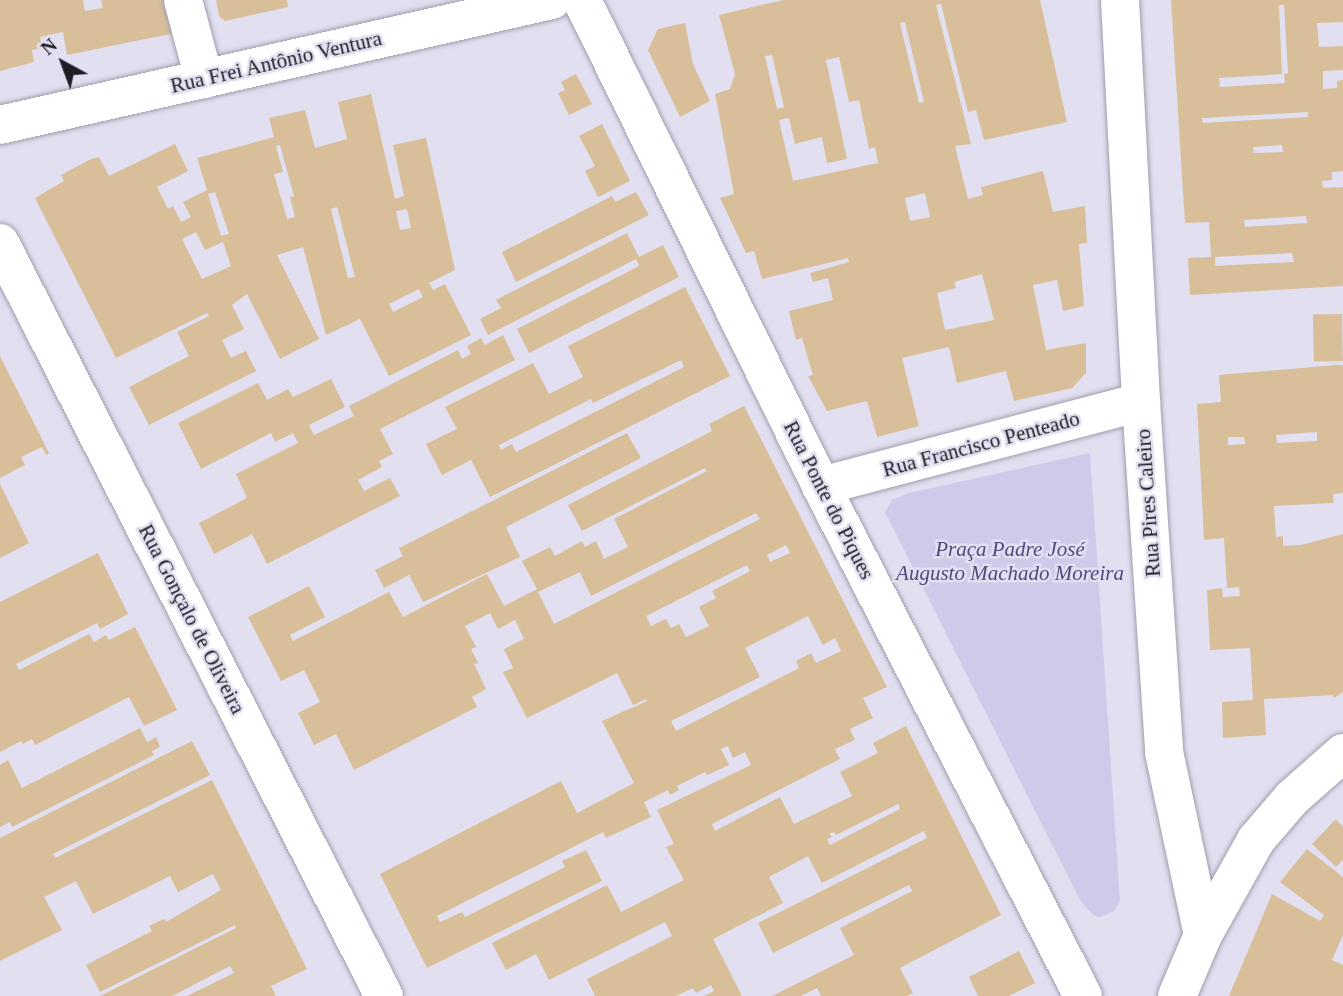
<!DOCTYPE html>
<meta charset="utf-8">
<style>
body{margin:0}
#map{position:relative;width:1343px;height:996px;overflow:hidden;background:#e1dff0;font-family:"Times New Roman",serif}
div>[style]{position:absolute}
.green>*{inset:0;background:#cecae9}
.building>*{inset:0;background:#d8bf9a;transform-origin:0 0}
.roads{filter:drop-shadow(0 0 2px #a09ead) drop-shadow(0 0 2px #a09ead)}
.street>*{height:38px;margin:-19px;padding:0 19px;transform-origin:19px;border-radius:19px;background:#fff}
span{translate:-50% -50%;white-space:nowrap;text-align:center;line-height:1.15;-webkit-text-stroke:5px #e1dff0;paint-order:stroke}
.street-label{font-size:21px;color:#1e1d23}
.park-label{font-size:21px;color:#52497e;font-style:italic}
.north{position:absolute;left:28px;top:28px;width:70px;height:70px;-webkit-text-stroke:5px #e1dff0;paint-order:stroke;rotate:319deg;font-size:19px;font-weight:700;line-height:28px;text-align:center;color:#1e1d23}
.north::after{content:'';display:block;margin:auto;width:24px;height:32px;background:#1e1d23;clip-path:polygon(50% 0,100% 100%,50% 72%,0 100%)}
</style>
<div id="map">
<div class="green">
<i style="clip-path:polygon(1090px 453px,1120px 901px,1114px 911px,1100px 917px,1093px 915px,1080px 900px,885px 512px,892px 500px,909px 493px)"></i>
</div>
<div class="building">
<i style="clip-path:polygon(0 0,83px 0,85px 11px,103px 8px,101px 0,168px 0,175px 33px,67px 55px,63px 32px,40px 37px,42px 48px,32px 50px,34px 62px,0 71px)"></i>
<i style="clip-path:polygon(216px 0,287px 0,288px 7px,225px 21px,219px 16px)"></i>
<i style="clip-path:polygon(evenodd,783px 0,1040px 0,1067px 122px,984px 140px,976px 110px,968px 112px,941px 4px,936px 5px,971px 144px,955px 146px,968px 199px,983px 195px,981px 187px,1043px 171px,1053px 212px,1085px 206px,1087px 243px,1079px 244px,1084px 306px,1063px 311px,1057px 280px,1033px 285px,1046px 350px,1086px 343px,1086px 373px,1072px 388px,1014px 401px,1006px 371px,957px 383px,949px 347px,902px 358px,919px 426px,877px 437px,867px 401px,827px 411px,808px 376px,813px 375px,802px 338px,796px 340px,789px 311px,833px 300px,828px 278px,813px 282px,810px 273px,849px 262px,848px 258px,762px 279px,754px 251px,746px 253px,720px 198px,734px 194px,715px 94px,730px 89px,735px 74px,719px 15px,783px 0,905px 22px,924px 102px,919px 103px,900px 23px,905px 22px,783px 0,772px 55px,784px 107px,777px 109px,765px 56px,772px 55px,783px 0,839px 57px,849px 102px,859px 100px,869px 149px,875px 147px,878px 163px,793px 181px,779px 120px,789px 118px,795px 144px,822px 137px,827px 163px,847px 159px,826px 60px,839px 57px,783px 0,925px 193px,930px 217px,910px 221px,905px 198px,925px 193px,783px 0,982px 274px,994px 320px,945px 330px,937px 293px,956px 288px,954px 282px,982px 274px)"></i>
<i style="clip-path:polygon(evenodd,1171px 0,1343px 0,1343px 22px,1317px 23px,1319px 47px,1343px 46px,1343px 70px,1323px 71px,1323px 89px,1337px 88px,1337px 81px,1343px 80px,1343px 171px,1332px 172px,1332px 180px,1322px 181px,1323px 188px,1343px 187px,1343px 286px,1190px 295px,1188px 258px,1211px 257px,1209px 222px,1185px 223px,1171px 0,1279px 5px,1284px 5px,1288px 73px,1284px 74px,1285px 83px,1220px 87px,1219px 78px,1282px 74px,1279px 5px,1171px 0,1308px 112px,1308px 117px,1203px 123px,1202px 118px,1308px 112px,1171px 0,1282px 145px,1283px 152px,1254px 153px,1253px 147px,1282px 145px,1171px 0,1306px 216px,1307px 223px,1245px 227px,1244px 220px,1306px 216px,1171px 0,1292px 253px,1294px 262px,1215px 266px,1215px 257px,1292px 253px)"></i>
<i style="clip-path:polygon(685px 23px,693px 64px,710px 101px,680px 117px,648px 50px,658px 29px)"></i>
<i style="clip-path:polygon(576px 74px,592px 104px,569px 115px,558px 93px,565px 90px,561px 82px)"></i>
<i style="clip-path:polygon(evenodd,371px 94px,395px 199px,404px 196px,393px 145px,426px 138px,455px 270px,429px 283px,433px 290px,445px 284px,471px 335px,389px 376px,360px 319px,326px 335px,303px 247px,277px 255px,319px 339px,280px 359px,247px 294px,232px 305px,244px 329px,222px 340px,231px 358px,246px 351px,256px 371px,149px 425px,129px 387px,189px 356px,177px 332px,209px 316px,207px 313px,116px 358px,35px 198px,64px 181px,61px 175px,91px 159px,99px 157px,109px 176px,175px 144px,188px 171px,157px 187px,168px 209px,173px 206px,181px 222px,191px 217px,183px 202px,207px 190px,197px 158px,274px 137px,269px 118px,305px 110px,315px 148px,347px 139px,338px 102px,371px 94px,280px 145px,294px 196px,290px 197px,295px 217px,287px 219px,274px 174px,283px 172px,276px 146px,280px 145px,371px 94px,215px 192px,229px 234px,221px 236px,208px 194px,215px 192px,371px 94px,337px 207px,355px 277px,348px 278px,331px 209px,337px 207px,371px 94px,407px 209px,411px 228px,400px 230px,396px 211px,407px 209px,371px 94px,196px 232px,205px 250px,223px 242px,231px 266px,202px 279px,182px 239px,196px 232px,371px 94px,419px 289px,423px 297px,393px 312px,389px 304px,419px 289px)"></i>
<i style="clip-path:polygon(602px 124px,630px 181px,598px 197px,585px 171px,595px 166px,579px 136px)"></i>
<i style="clip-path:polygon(636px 192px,649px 215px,516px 282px,502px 252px,612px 196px,615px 202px)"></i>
<i style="clip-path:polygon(627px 233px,639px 257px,663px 245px,679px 277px,529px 353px,517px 329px,639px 266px,636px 259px,488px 335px,480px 319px,501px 308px,496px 300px)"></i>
<i style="clip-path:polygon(evenodd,685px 287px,730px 376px,490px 497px,471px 460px,442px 475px,426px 444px,457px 429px,445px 407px,533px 363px,549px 394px,583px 377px,568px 346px,685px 287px,681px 360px,684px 367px,516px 452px,512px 444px,501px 450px,499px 445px,591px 399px,593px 403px,681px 360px)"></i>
<i style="left:1342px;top:314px;width:47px;height:29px;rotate:89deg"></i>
<i style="clip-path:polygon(503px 335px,515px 360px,380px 429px,393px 454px,379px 461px,382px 467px,358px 480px,364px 491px,390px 478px,400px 496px,267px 564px,252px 534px,214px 554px,199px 523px,247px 498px,236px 474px,298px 443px,293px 433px,275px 442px,271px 433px,201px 469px,178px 423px,258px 383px,267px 400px,288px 389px,293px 397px,331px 379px,345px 407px,309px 425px,314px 435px,354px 416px,349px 406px,458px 350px,462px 359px,471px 354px,467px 346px,481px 338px,485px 345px)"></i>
<i style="clip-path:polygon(0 356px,49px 453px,46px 455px,42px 447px,21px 457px,25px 465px,0 478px)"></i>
<i style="clip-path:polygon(evenodd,1337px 365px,1343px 365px,1343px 493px,1333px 494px,1334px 503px,1274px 506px,1276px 537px,1283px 536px,1283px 546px,1301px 545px,1343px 534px,1343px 692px,1334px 698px,1333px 695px,1264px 699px,1266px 735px,1223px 738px,1222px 702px,1253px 700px,1250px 648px,1210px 650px,1207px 590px,1222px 588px,1223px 597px,1240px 596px,1239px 587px,1227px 588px,1224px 538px,1204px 540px,1197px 404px,1221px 402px,1219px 375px,1337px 365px,1317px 432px,1317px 441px,1277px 443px,1276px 435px,1317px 432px,1337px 365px,1228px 437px,1244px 437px,1245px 444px,1228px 445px,1228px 437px)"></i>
<i style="clip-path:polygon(evenodd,744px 406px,887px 687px,863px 698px,873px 718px,850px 729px,855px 740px,835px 749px,840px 759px,712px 824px,715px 831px,780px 797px,794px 824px,852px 796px,840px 772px,878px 753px,873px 743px,906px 726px,1001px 915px,900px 968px,913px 993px,907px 996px,821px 996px,817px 988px,801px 996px,772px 996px,854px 955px,840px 928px,912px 891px,909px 885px,773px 953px,758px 923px,927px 838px,924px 831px,822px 883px,808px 856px,769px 877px,783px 903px,713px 939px,742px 996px,704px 996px,714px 991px,711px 985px,696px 993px,693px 988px,676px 996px,595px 996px,587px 979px,672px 936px,665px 922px,549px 980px,536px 954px,506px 970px,492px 943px,607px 885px,621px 912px,684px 880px,666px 847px,674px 844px,657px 810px,751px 765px,745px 752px,733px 758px,728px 746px,721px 749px,729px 765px,707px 775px,705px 772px,677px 786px,679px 790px,670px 795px,668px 790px,644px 802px,651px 817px,606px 838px,603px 832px,437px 916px,440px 922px,462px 912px,465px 917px,565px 867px,562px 861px,586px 850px,602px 881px,427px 968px,380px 874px,561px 781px,577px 813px,634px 783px,602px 721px,647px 701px,646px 699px,633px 705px,617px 673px,527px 718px,503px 672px,513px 668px,504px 649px,524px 639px,515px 620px,498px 629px,490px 613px,465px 626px,476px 647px,471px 649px,478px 663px,474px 664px,486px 689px,472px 697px,477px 707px,354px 770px,336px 734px,314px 745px,298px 713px,320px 702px,304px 670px,281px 681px,248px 617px,309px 586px,325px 617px,290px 635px,293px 641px,389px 592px,403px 617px,487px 574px,504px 606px,537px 589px,522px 561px,550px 547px,555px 556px,582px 541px,585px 547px,596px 541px,604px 559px,628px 547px,614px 519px,707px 471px,705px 468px,582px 531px,568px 505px,712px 431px,709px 424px,744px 406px,756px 513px,760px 519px,554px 624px,538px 592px,580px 572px,591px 596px,756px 513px,744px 406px,786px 545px,790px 553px,770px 562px,767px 555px,786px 545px,744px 406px,747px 565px,750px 571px,712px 591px,716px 598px,699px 607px,709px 626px,686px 637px,679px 624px,671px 628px,666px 619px,651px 626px,646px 616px,747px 565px,744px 406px,808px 616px,823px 645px,835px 638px,841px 651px,816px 663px,811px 653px,796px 661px,799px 668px,676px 731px,671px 721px,760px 677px,745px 648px,808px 616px,744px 406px,898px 804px,900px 809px,830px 845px,827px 839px,832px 837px,829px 834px,834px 832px,836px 835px,898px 804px)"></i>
<i style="clip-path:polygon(627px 433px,641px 458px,506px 527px,520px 557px,423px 602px,409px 575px,384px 588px,375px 570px,403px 556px,399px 548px)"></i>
<i style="clip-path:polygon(0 484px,29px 543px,0 558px)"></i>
<i style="clip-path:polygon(98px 553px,128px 614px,100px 629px,97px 623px,16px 664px,19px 670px,89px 634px,94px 642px,106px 635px,109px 640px,135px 627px,177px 710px,144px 726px,129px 697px,35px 745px,32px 739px,23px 744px,21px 741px,0 752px,0 602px)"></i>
<i style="clip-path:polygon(140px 728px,147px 742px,156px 737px,160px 747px,152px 751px,154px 755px,12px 827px,10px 822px,0 827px,0 765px,8px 760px,22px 788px)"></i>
<i style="clip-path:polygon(192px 741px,210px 775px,53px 854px,55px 858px,212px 780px,307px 969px,271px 986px,276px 996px,187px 996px,234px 973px,230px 966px,172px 996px,100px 996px,236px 928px,235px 925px,100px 992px,86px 965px,152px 931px,149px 926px,164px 919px,166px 922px,221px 890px,213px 874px,178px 892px,170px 876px,93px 914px,76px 881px,44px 897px,62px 930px,0 961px,0 838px)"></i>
<i style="clip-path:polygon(1336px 819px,1343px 827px,1343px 860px,1336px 867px,1312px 844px)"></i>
<i style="clip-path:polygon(1307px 849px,1343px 877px,1343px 935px,1332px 960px,1343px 965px,1343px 996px,1229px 996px,1272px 894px,1320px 921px,1324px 915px,1280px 882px)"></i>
<i style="clip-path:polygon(1019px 951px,1035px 983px,1009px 996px,978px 996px,969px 977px)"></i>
</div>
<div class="roads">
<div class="street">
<i style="left:183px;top:0;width:82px;rotate:75.1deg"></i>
<i style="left:582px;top:0;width:542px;rotate:63.81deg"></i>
<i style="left:821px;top:486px;width:573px;rotate:62.81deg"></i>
<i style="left:1120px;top:0;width:403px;rotate:87deg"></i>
<i style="left:1141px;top:402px;width:351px;rotate:86.2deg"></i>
<i style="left:1164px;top:752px;width:187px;rotate:78deg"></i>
<i style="left:1203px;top:935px;width:66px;rotate:113.1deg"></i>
<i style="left:0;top:125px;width:566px;rotate:-12.76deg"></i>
<i style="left:0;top:243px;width:845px;rotate:62.98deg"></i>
<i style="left:821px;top:486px;width:331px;rotate:-14.7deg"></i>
<i style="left:1203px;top:935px;width:109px;rotate:-60.8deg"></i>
<i style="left:1256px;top:840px;width:55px;rotate:-49.4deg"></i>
<i style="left:1292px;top:798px;width:68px;rotate:-41.4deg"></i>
</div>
</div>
<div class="street-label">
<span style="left:276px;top:62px;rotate:-13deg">Rua Frei Antônio Ventura</span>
<span style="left:981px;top:444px;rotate:-15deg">Rua Francisco Penteado</span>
<span style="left:829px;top:500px;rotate:63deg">Rua Ponte do Piques</span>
<span style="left:1148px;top:503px;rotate:-94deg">Rua Pires Caleiro</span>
<span style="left:192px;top:619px;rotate:63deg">Rua Gonçalo de Oliveira</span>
</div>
<div class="park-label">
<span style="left:1010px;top:561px">Praça Padre José<br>Augusto Machado Moreira</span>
</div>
<div class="north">N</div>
</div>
